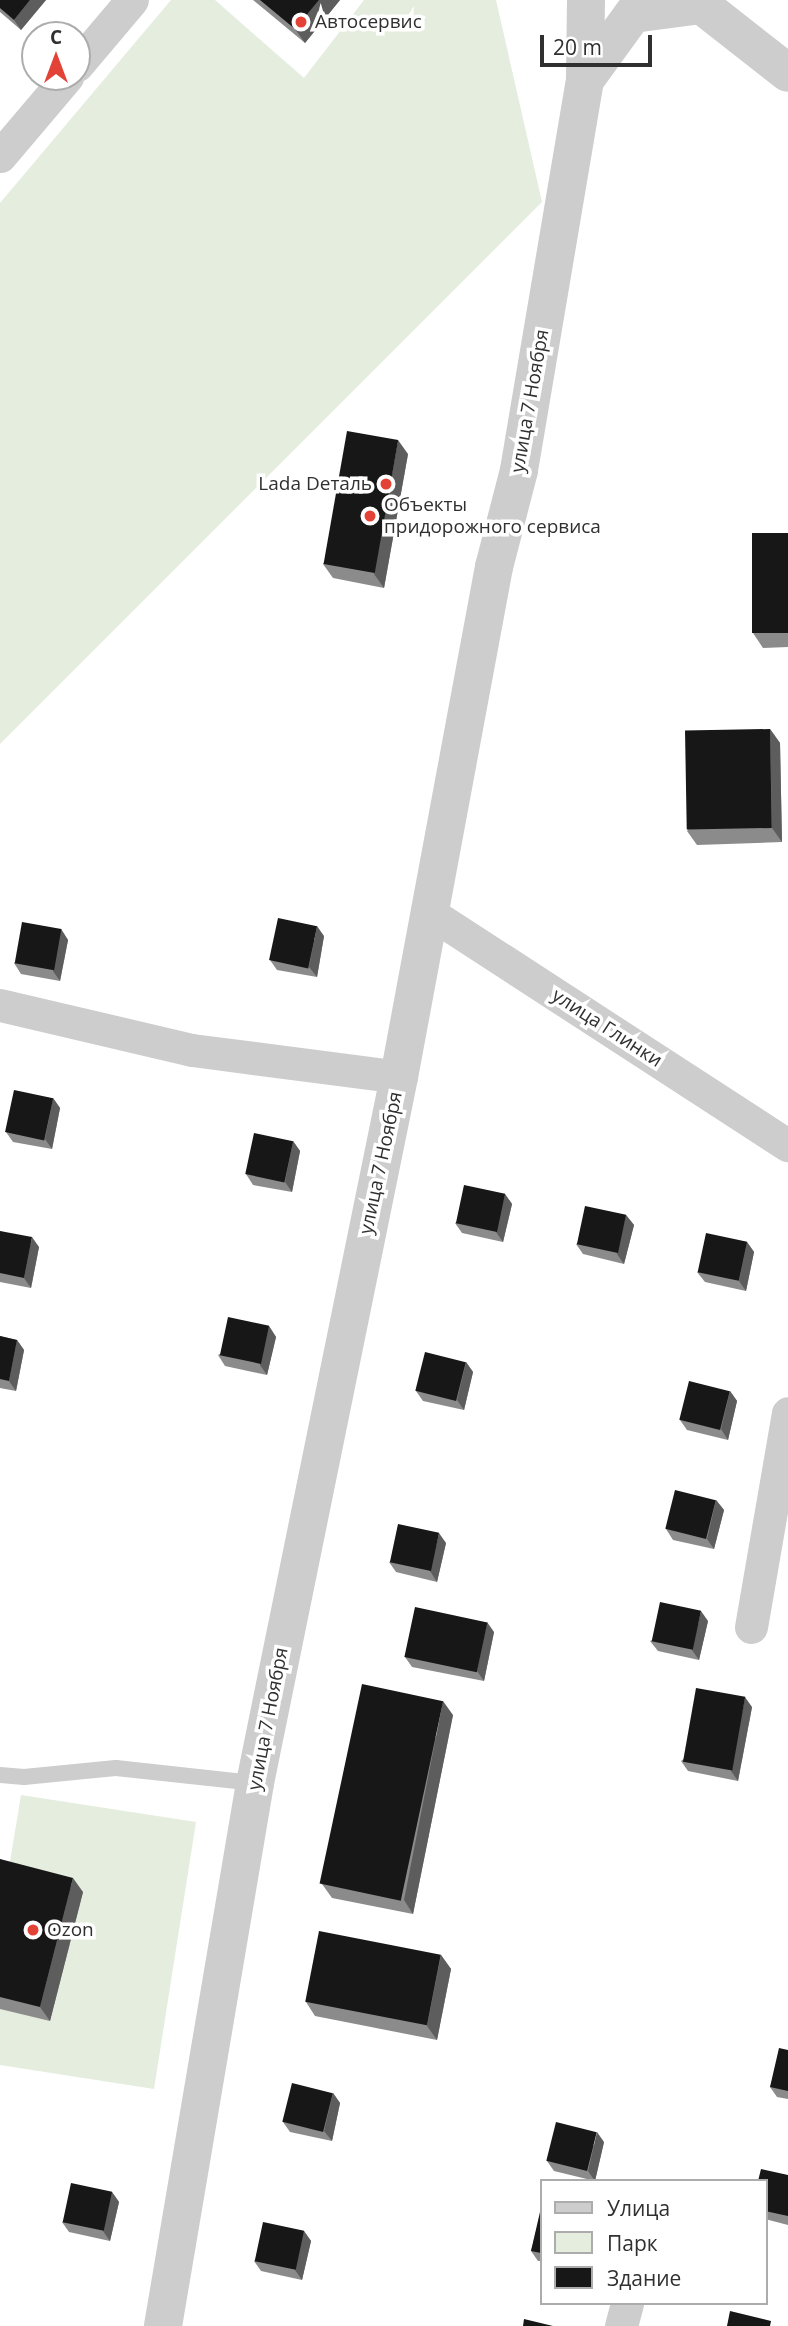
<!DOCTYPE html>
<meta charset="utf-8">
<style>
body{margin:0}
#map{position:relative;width:788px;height:2326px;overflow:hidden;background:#fff;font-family:"Open Sans",sans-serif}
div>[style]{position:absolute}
.green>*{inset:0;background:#e4edde}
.service>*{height:16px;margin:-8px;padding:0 8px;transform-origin:8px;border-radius:8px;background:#cdcdcd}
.minor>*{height:33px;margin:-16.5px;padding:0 16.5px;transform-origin:16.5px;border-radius:16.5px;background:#cdcdcd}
.tertiary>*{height:38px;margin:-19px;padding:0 19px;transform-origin:19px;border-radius:19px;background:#cdcdcd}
.wall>*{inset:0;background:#8b8b8b}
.shaded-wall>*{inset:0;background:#5d5d5d}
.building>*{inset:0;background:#171717;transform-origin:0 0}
.dots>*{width:19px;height:19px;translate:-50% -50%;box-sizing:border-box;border:4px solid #fff;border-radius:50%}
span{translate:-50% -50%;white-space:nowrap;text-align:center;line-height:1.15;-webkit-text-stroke:7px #fff;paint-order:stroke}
.poi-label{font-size:19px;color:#303030}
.left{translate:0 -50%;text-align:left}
.right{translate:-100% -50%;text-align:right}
.street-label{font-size:19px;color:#303030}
.legend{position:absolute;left:540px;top:2179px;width:228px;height:126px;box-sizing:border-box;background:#fff;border:2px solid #acacac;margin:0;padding:9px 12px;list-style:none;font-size:21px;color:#303030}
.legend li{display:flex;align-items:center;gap:14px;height:35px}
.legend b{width:35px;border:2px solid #acacac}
.north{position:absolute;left:21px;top:21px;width:70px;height:70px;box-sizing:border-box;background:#fff;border:2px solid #acacac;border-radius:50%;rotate:0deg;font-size:19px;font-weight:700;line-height:28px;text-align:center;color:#303030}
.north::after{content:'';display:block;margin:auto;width:24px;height:32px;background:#e34336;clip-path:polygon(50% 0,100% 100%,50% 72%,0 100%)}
.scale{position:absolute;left:540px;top:35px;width:112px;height:32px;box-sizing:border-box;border:4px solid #303030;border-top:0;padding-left:9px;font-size:21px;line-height:24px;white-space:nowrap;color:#303030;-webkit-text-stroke:5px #fff;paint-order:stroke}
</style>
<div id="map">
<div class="green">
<i style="clip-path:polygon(171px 0,215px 0,304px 78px,364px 0,496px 0,542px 202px,0 744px,0 203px)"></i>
<i style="clip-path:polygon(21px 1795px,196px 1822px,154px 2089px,0 2065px,0 1922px)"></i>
</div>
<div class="service">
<i style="left:0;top:1775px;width:24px;rotate:5deg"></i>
<i style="left:24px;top:1777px;width:92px;rotate:-5.6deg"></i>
<i style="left:116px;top:1768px;width:140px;rotate:6.2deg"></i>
</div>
<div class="minor">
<i style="left:77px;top:65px;width:85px;rotate:-49.8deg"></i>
<i style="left:0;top:156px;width:104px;rotate:-49.7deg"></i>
<i style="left:427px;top:911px;width:430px;rotate:33deg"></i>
<i style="left:0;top:1005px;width:197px;rotate:13.2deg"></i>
<i style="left:192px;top:1050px;width:209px;rotate:7.4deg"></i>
<i style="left:751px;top:1627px;width:217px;rotate:-80.2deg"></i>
<i style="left:621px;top:2326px;width:24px;rotate:-75deg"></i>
</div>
<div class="tertiary">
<i style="left:695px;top:0;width:118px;rotate:38.1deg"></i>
<i style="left:585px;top:80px;width:82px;rotate:-54deg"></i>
<i style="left:633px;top:14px;width:69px;rotate:-7.5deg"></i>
<i style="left:163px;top:2326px;width:551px;rotate:-80.38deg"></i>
<i style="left:255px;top:1783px;width:721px;rotate:-78.47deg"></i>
<i style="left:399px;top:1077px;width:519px;rotate:-79.45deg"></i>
<i style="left:494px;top:567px;width:100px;rotate:-75.5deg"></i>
<i style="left:519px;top:470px;width:396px;rotate:-80.4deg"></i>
<i style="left:585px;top:80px;width:80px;rotate:-89.3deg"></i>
</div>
<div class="wall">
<i style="clip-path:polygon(0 0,46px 0,21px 30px,0 12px)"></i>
<i style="clip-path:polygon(253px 0,340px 0,305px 43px)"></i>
<i style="clip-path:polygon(408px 454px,384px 588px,333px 578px,323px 564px)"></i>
<i style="clip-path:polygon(788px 533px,788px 647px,763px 648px,753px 633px)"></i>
<i style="clip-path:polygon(770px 729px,780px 743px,782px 842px,697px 845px,687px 831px)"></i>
<i style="clip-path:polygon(61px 929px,68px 940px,60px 981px,21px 974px,14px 963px)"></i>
<i style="clip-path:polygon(324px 936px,317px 977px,277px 970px,270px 960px)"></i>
<i style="clip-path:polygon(53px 1098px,60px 1108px,52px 1149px,13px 1142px,6px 1132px)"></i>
<i style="clip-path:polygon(293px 1141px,300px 1151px,292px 1192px,253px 1185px,246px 1174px)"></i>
<i style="clip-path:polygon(505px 1194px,512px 1204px,503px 1242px,462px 1233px,455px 1223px)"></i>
<i style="clip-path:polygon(626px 1215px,634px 1225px,624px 1264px,583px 1254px,576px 1244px)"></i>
<i style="clip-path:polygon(0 1231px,39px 1247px,31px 1288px,0 1282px)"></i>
<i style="clip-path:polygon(747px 1242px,754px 1252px,746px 1291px,705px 1282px,697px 1272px)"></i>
<i style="clip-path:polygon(269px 1326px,276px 1337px,267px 1375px,225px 1366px,218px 1355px)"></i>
<i style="clip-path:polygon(0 1336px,17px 1340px,24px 1350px,16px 1391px,0 1388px)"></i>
<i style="clip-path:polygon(466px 1362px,473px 1372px,464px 1410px,423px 1401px,416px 1391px)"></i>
<i style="clip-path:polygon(730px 1391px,737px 1401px,728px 1440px,687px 1430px,680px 1420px)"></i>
<i style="clip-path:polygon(716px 1500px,724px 1510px,714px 1549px,673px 1540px,666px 1529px)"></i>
<i style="clip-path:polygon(446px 1543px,437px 1582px,396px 1572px,389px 1562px)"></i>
<i style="clip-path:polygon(708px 1621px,699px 1660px,658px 1651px,650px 1641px)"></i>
<i style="clip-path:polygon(494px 1632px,484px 1681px,412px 1667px,405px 1657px)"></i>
<i style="clip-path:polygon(752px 1707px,738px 1781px,688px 1771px,681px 1761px)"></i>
<i style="clip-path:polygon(453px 1715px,413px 1914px,332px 1898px,322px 1884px)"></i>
<i style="clip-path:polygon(0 1859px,83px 1892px,50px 2021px,0 2009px)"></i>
<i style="clip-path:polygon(441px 1955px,451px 1969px,437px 2040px,315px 2016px,306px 2002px)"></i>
<i style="clip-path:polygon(788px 2050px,788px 2099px,777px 2097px,770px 2087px)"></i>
<i style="clip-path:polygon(333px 2093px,340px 2103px,332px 2141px,290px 2132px,283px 2122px)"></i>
<i style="clip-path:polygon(604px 2142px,595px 2181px,554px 2171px,547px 2161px)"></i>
<i style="clip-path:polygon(788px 2175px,788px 2225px,765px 2219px,765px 2181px)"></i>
<i style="clip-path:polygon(112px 2192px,119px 2202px,110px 2241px,69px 2232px,62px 2222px)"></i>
<i style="clip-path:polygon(541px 2212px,541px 2261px,538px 2261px,531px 2251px)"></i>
<i style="clip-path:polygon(304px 2231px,311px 2241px,302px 2280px,261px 2271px,254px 2261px)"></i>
</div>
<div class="shaded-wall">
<i style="clip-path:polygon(30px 0,46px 0,21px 30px,14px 20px)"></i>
<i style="clip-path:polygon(319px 0,340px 0,305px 43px,295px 29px)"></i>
<i style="clip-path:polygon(398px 440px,408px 454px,384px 588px,374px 574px)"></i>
<i style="clip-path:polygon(770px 729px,780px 743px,782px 842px,772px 828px)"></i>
<i style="clip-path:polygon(317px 926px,324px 936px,317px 977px,309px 967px)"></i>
<i style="clip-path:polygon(61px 929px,68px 940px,60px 981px,53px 971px)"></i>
<i style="clip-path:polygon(53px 1098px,60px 1108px,52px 1149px,45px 1139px)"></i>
<i style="clip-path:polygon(293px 1141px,300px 1151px,292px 1192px,285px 1182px)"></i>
<i style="clip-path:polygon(505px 1194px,512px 1204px,503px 1242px,496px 1232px)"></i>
<i style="clip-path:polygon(626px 1215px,634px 1225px,624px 1264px,617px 1254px)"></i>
<i style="clip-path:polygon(32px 1237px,39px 1247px,31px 1288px,24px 1278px)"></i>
<i style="clip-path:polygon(747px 1242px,754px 1252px,746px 1291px,739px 1281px)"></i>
<i style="clip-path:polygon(269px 1326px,276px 1337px,267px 1375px,260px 1365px)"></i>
<i style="clip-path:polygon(17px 1340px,24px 1350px,16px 1391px,9px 1381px)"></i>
<i style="clip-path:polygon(466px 1362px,473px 1372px,464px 1410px,457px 1400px)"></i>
<i style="clip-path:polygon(730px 1391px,737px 1401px,728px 1440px,721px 1429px)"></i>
<i style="clip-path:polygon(716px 1500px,724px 1510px,714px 1549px,707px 1539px)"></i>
<i style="clip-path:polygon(439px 1533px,446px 1543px,437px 1582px,430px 1571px)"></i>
<i style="clip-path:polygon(701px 1611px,708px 1621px,699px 1660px,692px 1650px)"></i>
<i style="clip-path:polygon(487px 1622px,494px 1632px,484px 1681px,477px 1671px)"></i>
<i style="clip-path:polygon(745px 1697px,752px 1707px,738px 1781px,731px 1771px)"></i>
<i style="clip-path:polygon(443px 1701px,453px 1715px,413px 1914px,404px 1900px)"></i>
<i style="clip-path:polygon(73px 1878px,83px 1892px,50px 2021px,40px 2007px)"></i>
<i style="clip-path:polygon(441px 1955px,451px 1969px,437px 2040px,427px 2026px)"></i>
<i style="clip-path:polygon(333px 2093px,340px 2103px,332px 2141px,324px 2131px)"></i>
<i style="clip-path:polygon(597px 2132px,604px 2142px,595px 2181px,588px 2171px)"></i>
<i style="clip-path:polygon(112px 2192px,119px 2202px,110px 2241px,103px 2231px)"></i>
<i style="clip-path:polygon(304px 2231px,311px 2241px,302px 2280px,295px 2270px)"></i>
</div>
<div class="building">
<i style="clip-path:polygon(0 0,30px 0,14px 20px,0 8px)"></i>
<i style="clip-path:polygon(260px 0,319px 0,295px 29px)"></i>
<i style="left:347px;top:431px;width:52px;height:135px;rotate:10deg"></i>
<i style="left:788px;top:533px;width:100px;height:36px;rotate:90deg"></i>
<i style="left:770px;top:729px;width:99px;height:85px;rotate:89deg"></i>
<i style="left:278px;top:918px;width:40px;height:43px;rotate:12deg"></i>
<i style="left:22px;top:922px;width:40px;height:42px;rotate:10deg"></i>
<i style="left:14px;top:1090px;width:40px;height:43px;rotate:12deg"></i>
<i style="left:254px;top:1133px;width:40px;height:42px;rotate:12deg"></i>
<i style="left:464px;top:1185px;width:42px;height:39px;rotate:12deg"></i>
<i style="left:585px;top:1206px;width:42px;height:39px;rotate:12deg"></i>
<i style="clip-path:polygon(0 1231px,32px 1237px,24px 1278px,0 1273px)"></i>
<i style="left:706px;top:1233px;width:42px;height:40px;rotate:12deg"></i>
<i style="left:228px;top:1317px;width:42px;height:39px;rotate:12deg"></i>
<i style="clip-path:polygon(0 1336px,17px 1340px,9px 1381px,0 1379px)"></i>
<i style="left:425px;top:1352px;width:42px;height:40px;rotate:14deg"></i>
<i style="left:689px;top:1381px;width:42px;height:40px;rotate:14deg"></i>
<i style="left:675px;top:1490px;width:42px;height:40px;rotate:14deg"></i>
<i style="left:398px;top:1524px;width:42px;height:39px;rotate:12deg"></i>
<i style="left:660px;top:1602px;width:42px;height:40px;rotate:12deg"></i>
<i style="left:415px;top:1607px;width:74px;height:51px;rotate:12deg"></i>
<i style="left:362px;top:1684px;width:83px;height:204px;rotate:12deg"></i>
<i style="left:696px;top:1688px;width:50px;height:75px;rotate:10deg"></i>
<i style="clip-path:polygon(0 1859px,73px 1878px,40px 2007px,0 1997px)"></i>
<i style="left:319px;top:1931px;width:124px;height:72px;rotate:11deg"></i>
<i style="clip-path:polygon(779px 2048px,788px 2050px,788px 2091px,770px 2087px)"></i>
<i style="left:292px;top:2083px;width:42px;height:40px;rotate:14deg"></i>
<i style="left:556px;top:2122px;width:42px;height:40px;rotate:14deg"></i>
<i style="clip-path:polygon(761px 2169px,788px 2175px,788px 2216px,765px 2211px,765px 2181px,758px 2181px)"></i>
<i style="left:71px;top:2183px;width:42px;height:40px;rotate:12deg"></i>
<i style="clip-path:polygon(540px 2212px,541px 2212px,541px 2253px,531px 2251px)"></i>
<i style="left:263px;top:2222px;width:42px;height:40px;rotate:12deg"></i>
<i style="clip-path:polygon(730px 2311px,771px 2321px,770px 2326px,727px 2326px)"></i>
<i style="clip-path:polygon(524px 2319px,553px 2326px,523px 2326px)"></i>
</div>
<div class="dots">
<i style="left:301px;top:22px;background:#e34336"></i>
<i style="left:386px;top:484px;background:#e34336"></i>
<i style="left:370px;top:516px;background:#e34336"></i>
<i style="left:33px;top:1930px;background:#e34336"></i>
</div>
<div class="poi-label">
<span class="left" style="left:315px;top:22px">Автосервис</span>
<span class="right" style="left:372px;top:484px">Lada Dеталь</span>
<span class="left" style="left:384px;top:516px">Объекты<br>придорожного сервиса</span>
<span class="left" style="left:47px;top:1930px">Ozon</span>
</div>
<div class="street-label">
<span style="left:530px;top:401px;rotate:-80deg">улица 7 Ноября</span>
<span style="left:607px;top:1028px;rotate:33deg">улица Глинки</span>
<span style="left:381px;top:1163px;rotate:-78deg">улица 7 Ноября</span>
<span style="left:268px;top:1719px;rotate:-79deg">улица 7 Ноября</span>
</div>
<ul class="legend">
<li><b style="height:9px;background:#cdcdcd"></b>Улица</li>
<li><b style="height:19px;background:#e4edde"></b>Парк</li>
<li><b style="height:19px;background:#171717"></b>Здание</li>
</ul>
<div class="north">С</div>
<div class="scale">20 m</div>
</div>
